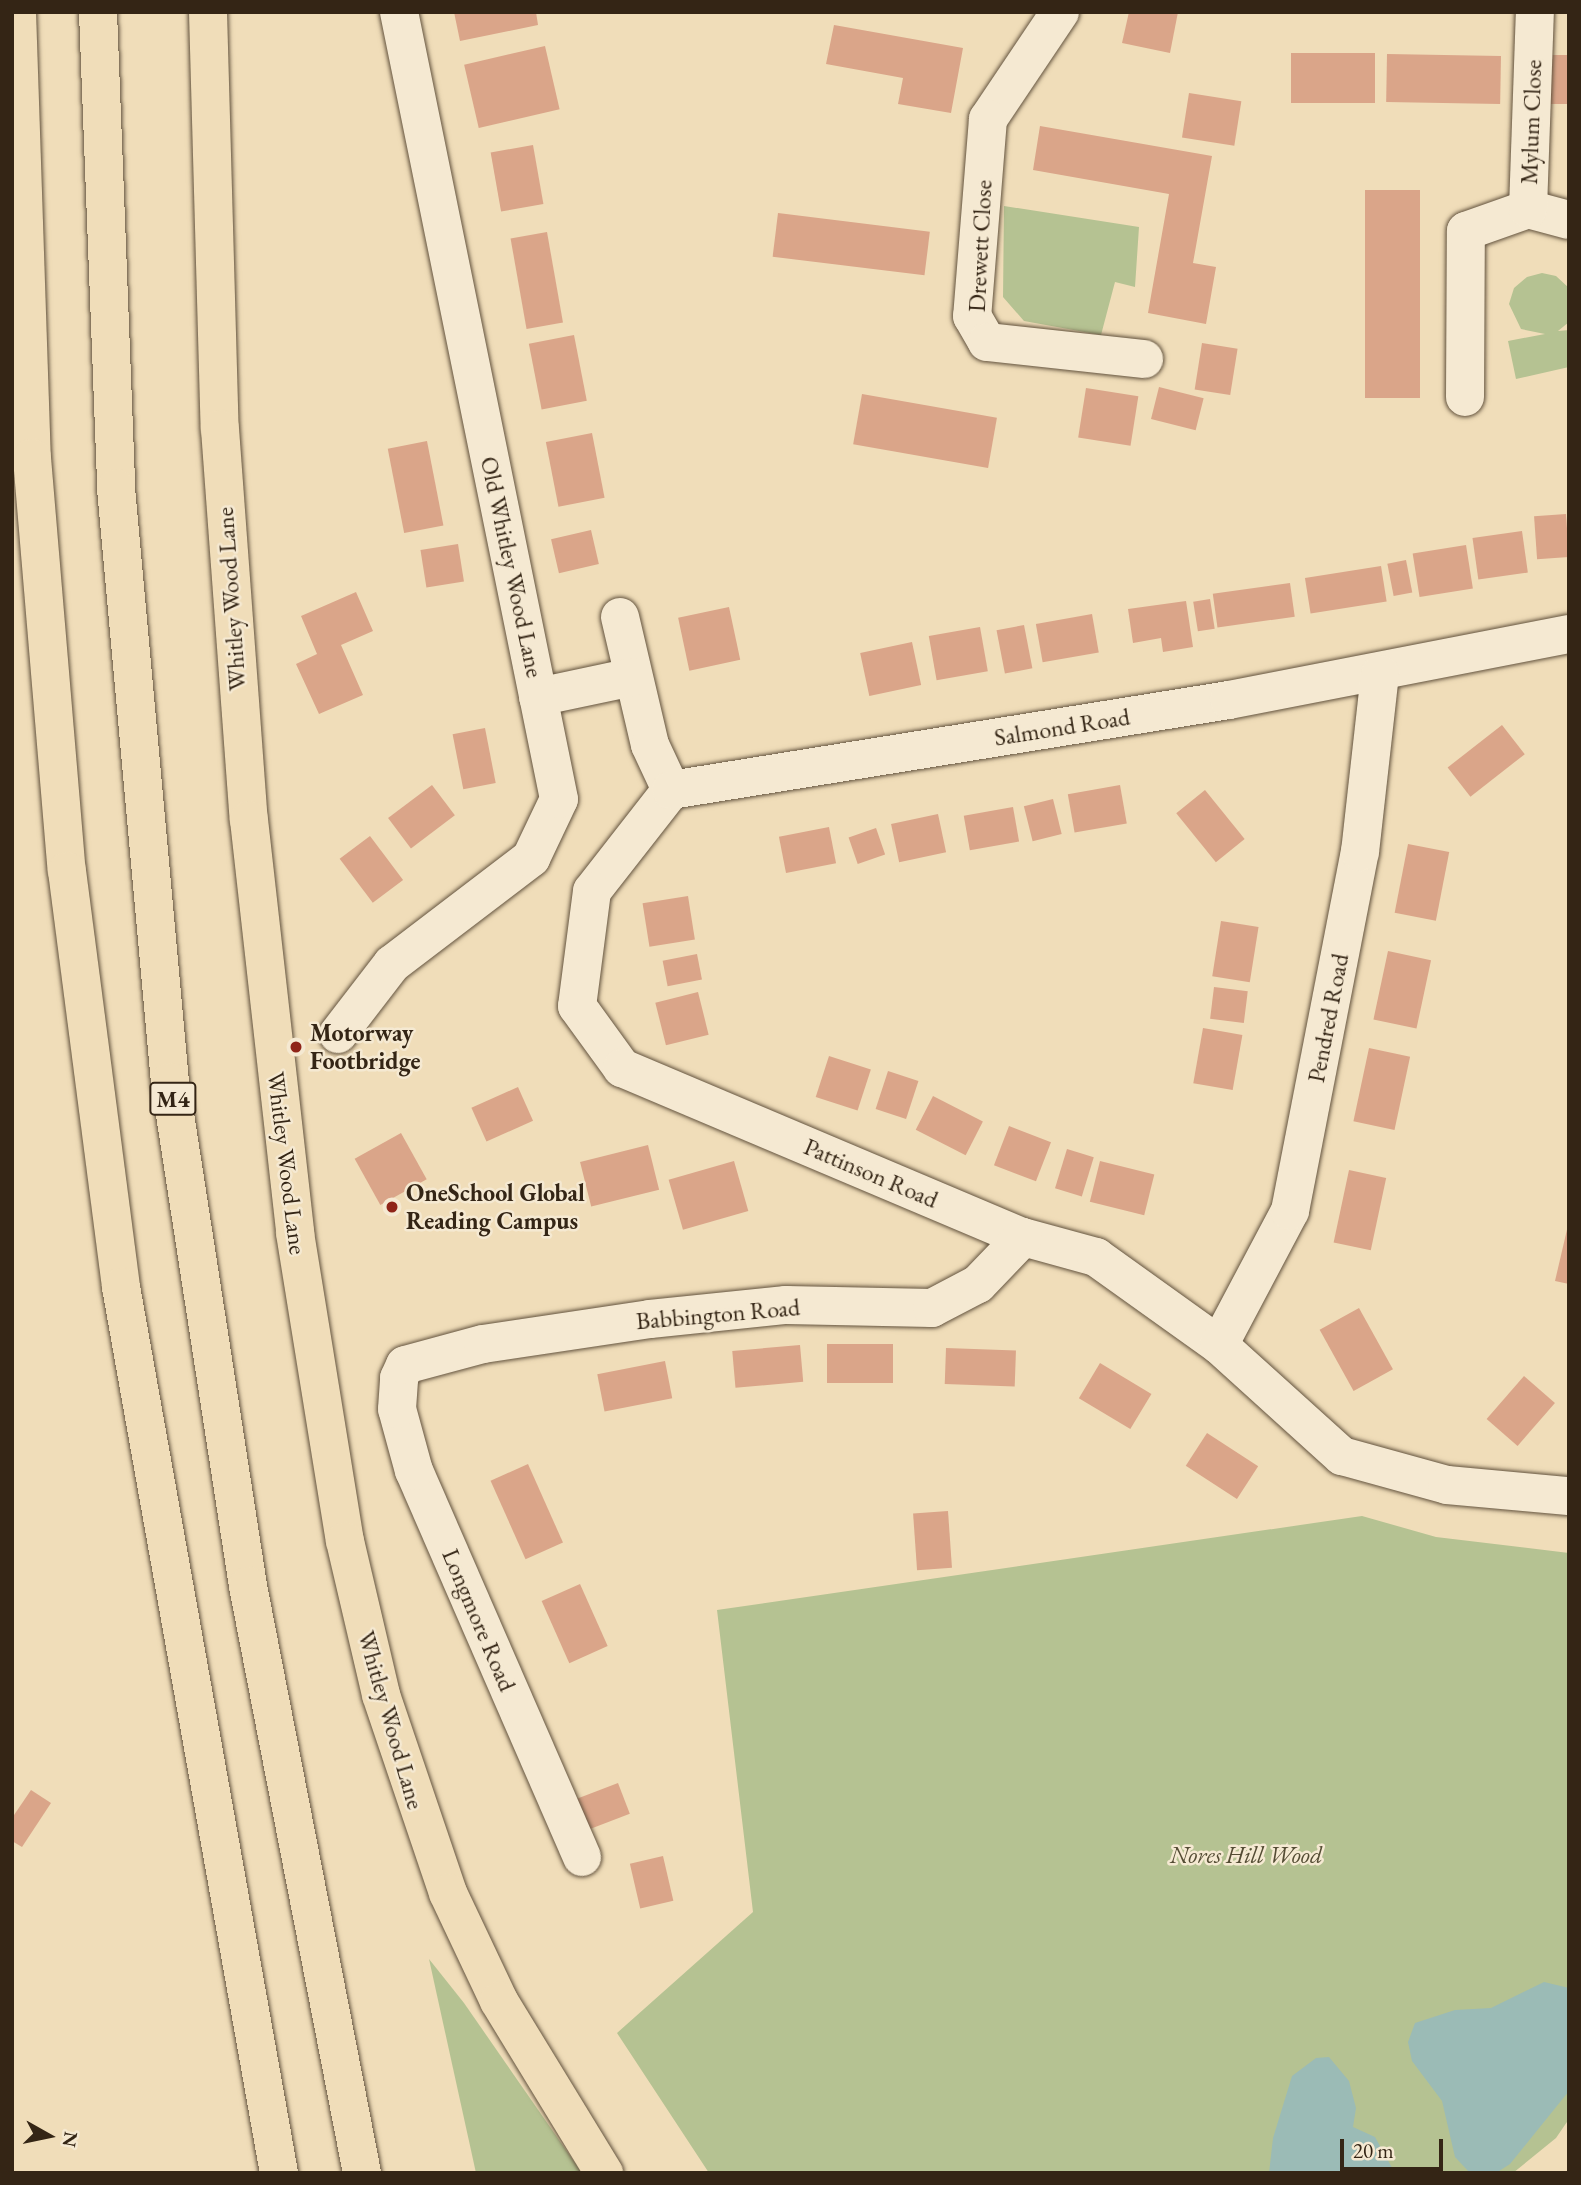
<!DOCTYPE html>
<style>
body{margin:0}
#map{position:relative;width:1581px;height:2185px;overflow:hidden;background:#f0ddb9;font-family:"EB Garamond",serif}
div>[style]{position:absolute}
.green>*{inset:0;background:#b5c292}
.water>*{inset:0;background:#9bbbb6}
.building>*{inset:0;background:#daa589;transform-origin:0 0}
.roads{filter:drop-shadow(0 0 2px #63533e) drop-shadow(0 0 2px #63533e)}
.minor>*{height:38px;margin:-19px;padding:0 19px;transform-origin:19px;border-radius:19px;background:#f5e9d2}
.major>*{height:38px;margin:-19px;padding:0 19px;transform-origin:19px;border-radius:19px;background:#f0ddb9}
.highway>*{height:38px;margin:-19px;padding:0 19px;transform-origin:19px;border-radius:19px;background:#f0ddb9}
.dots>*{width:19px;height:19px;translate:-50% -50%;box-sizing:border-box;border:4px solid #f5e9d2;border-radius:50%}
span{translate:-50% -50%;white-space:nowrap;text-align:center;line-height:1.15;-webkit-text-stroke:5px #f5e9d2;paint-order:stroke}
.shield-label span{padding:2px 5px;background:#f5e9d2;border:2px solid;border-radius:5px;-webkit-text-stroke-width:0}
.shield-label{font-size:23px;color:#342515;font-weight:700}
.street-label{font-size:24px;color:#342515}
.poi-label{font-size:24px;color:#342515;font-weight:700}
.left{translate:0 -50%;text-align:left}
.park-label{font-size:24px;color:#544c34;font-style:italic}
.frame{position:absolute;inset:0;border:14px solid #342515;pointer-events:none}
.north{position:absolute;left:14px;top:2101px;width:70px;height:70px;-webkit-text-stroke:5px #f5e9d2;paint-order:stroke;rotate:99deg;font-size:19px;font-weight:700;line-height:28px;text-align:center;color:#342515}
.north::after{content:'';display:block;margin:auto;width:24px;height:32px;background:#342515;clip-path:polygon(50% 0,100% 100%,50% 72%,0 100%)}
.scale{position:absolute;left:1340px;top:2139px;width:103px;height:32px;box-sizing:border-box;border:4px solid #342515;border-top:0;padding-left:9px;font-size:21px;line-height:24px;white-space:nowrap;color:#342515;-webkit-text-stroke:5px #f5e9d2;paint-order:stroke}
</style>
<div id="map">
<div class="green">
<i style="clip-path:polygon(1004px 206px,1139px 227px,1135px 287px,1115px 282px,1101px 335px,1024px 321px,1003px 297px)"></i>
<i style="clip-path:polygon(1542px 273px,1556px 276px,1569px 288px,1569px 322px,1558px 331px,1569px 330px,1569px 367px,1516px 379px,1508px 341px,1545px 334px,1521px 329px,1509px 304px,1514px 288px,1527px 277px)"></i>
<i style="clip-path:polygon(1362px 1516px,1436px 1537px,1569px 1553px,1569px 2119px,1556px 2138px,1513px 2173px,709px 2173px,617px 2033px,753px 1912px,717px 1610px)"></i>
<i style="clip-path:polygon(429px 1959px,464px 2003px,582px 2173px,476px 2173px)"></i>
</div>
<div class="water">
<i style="clip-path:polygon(1544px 1982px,1569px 1988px,1569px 2091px,1510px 2164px,1496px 2173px,1470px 2173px,1455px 2157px,1442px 2101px,1412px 2061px,1408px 2042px,1415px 2023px,1455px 2010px,1491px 2008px)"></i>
<i style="clip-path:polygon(1329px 2057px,1349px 2081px,1356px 2108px,1353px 2127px,1375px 2137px,1395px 2173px,1269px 2173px,1273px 2138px,1292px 2076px,1316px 2058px)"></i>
</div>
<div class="building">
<i style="clip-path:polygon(454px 12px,536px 12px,538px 25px,460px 41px)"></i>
<i style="clip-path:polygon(1129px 12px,1178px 12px,1170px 53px,1122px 43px)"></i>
<i style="clip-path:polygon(834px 25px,963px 48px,951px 113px,898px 104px,903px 78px,826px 64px)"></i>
<i style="left:545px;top:46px;width:65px;height:83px;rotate:77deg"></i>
<i style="left:1291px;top:53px;width:84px;height:50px"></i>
<i style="left:1387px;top:54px;width:114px;height:48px;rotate:1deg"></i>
<i style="left:1548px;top:55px;width:21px;height:49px"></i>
<i style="left:1189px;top:93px;width:53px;height:45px;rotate:9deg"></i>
<i style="clip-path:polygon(1040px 126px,1212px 156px,1193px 263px,1216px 267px,1206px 324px,1148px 313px,1169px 194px,1033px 170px)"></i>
<i style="left:533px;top:145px;width:60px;height:43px;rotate:80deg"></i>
<i style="left:1420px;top:190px;width:208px;height:55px;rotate:90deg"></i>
<i style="left:778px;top:213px;width:153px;height:44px;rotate:7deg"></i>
<i style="left:547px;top:232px;width:92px;height:37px;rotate:80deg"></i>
<i style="left:574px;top:335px;width:67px;height:46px;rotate:79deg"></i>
<i style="left:1202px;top:343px;width:36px;height:47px;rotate:9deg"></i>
<i style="left:1159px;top:387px;width:46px;height:33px;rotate:14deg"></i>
<i style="left:1086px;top:388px;width:53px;height:50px;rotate:9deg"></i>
<i style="left:862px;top:394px;width:137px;height:51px;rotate:10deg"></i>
<i style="left:592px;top:433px;width:66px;height:47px;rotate:79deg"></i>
<i style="left:427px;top:441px;width:86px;height:40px;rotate:79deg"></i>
<i style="left:1566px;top:514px;width:43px;height:32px;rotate:86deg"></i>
<i style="left:591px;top:530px;width:35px;height:41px;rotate:77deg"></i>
<i style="left:1522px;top:531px;width:42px;height:50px;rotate:82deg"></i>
<i style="left:458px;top:544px;width:38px;height:38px;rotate:81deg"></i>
<i style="left:1466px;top:545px;width:44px;height:54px;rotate:81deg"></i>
<i style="left:1406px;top:560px;width:33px;height:19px;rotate:79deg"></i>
<i style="left:1381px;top:566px;width:36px;height:77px;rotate:81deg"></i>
<i style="left:1290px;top:583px;width:34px;height:78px;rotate:82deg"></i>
<i style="clip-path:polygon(356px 592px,373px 631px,341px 645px,363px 695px,319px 714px,296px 664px,317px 654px,301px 616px)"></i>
<i style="left:1210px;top:599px;width:30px;height:17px;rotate:81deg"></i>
<i style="clip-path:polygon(1186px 601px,1193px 647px,1163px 652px,1161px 638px,1133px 643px,1128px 609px)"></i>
<i style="left:729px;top:607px;width:54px;height:52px;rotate:78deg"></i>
<i style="left:1092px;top:614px;width:39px;height:57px;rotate:80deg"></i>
<i style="left:1024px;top:625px;width:44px;height:28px;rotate:79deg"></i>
<i style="left:980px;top:627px;width:45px;height:52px;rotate:80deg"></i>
<i style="left:912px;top:642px;width:44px;height:53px;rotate:78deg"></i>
<i style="left:1502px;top:725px;width:37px;height:69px;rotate:52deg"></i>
<i style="left:485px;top:728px;width:56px;height:33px;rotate:79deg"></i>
<i style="left:432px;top:785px;width:38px;height:55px;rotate:53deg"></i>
<i style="left:1120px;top:785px;width:39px;height:53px;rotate:80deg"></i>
<i style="left:1205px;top:790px;width:63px;height:37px;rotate:51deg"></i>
<i style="left:1053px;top:799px;width:36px;height:30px;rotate:76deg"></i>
<i style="left:1013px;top:807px;width:35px;height:50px;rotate:80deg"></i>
<i style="left:938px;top:814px;width:39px;height:48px;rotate:78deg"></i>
<i style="left:829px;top:827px;width:37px;height:51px;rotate:79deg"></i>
<i style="left:876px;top:828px;width:28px;height:29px;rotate:71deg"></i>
<i style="left:370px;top:836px;width:55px;height:38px;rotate:53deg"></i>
<i style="left:1408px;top:844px;width:42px;height:70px;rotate:11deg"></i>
<i style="left:688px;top:896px;width:44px;height:46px;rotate:81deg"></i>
<i style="left:1221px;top:921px;width:38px;height:56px;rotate:9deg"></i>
<i style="left:1388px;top:951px;width:44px;height:70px;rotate:12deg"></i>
<i style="left:697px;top:954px;width:26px;height:35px;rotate:79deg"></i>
<i style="left:1214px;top:987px;width:34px;height:32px;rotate:7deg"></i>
<i style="left:698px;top:992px;width:44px;height:44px;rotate:76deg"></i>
<i style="left:1203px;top:1028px;width:40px;height:56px;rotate:10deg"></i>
<i style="left:1369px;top:1048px;width:42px;height:75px;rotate:12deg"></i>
<i style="left:829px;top:1056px;width:44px;height:43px;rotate:18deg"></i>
<i style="left:888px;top:1071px;width:32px;height:40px;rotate:18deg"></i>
<i style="left:518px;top:1087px;width:37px;height:51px;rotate:66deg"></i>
<i style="left:933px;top:1096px;width:56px;height:38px;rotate:27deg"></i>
<i style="left:1009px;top:1126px;width:45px;height:42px;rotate:21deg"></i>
<i style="left:401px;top:1133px;width:53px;height:53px;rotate:61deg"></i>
<i style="left:648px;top:1145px;width:46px;height:70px;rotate:76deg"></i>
<i style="left:1067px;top:1149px;width:28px;height:41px;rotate:17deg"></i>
<i style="left:734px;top:1161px;width:52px;height:68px;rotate:74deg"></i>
<i style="left:1100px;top:1161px;width:56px;height:42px;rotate:14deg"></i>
<i style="left:1349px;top:1170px;width:38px;height:74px;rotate:12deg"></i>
<i style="clip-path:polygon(1569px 1221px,1569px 1284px,1555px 1281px)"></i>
<i style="left:1359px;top:1308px;width:70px;height:45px;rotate:61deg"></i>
<i style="left:893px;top:1344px;width:39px;height:66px;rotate:90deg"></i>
<i style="left:800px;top:1345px;width:37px;height:68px;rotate:85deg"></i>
<i style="left:946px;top:1348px;width:70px;height:36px;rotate:2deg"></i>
<i style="left:665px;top:1361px;width:38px;height:69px;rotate:79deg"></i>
<i style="left:1100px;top:1363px;width:60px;height:41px;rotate:31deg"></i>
<i style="left:1524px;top:1376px;width:41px;height:57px;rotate:41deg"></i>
<i style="left:1207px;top:1433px;width:61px;height:39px;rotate:33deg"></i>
<i style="left:528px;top:1464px;width:86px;height:41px;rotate:66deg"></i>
<i style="left:948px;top:1511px;width:57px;height:35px;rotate:86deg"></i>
<i style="left:580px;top:1584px;width:68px;height:42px;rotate:66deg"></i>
<i style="left:618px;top:1783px;width:33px;height:51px;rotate:69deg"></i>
<i style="clip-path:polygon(31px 1790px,51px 1803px,22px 1847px,12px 1841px,12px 1818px)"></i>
<i style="left:663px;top:1856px;width:46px;height:34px;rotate:77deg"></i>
</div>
<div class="roads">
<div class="minor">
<i style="left:1060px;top:12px;width:129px;rotate:123.9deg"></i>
<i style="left:988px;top:119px;width:198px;rotate:94.6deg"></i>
<i style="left:972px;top:316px;width:30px;rotate:60deg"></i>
<i style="left:987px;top:342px;width:158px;rotate:6.2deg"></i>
<i style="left:1528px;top:209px;width:42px;rotate:15deg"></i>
<i style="left:1465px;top:397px;width:166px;rotate:-89.7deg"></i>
<i style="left:1466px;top:231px;width:66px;rotate:-19.5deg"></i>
<i style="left:1528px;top:209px;width:197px;rotate:-88deg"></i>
<i style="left:620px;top:617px;width:131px;rotate:76.8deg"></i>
<i style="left:650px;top:745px;width:50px;rotate:65deg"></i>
<i style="left:538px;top:697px;width:96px;rotate:-12deg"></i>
<i style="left:671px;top:790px;width:128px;rotate:128deg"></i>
<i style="left:592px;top:891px;width:116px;rotate:97.4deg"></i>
<i style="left:577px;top:1006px;width:77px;rotate:54deg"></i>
<i style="left:622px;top:1068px;width:435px;rotate:22.9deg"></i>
<i style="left:1023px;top:1237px;width:76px;rotate:15.3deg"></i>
<i style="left:1096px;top:1257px;width:151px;rotate:35.6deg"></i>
<i style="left:1219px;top:1345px;width:166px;rotate:42.1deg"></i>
<i style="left:1342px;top:1456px;width:109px;rotate:15.4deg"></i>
<i style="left:1447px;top:1485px;width:122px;rotate:5.2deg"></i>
<i style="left:671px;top:790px;width:565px;rotate:-9.16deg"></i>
<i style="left:1229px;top:700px;width:346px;rotate:-11deg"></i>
<i style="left:338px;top:1034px;width:88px;rotate:-52.4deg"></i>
<i style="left:392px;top:964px;width:175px;rotate:-37.3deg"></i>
<i style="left:531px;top:858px;width:65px;rotate:-64.6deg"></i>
<i style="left:559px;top:799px;width:803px;rotate:-101.49deg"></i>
<i style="left:1219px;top:1345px;width:152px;rotate:-62.1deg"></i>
<i style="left:1290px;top:1211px;width:366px;rotate:-79deg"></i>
<i style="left:1360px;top:852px;width:179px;rotate:-83.6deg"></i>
<i style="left:582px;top:1857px;width:421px;rotate:-113.5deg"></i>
<i style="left:414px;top:1471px;width:64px;rotate:-105.3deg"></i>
<i style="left:397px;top:1409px;width:31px;rotate:-86deg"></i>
<i style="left:399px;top:1378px;width:14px;rotate:-65deg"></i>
<i style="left:405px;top:1365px;width:81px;rotate:-15.1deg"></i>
<i style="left:483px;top:1344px;width:169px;rotate:-8.5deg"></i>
<i style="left:650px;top:1319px;width:137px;rotate:-5.9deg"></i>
<i style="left:786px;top:1305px;width:146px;rotate:1.2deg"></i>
<i style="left:932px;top:1308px;width:52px;rotate:-27.6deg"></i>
<i style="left:978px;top:1284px;width:65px;rotate:-46.2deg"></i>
</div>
<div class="major">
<i style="left:208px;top:12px;width:417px;rotate:88.4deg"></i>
<i style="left:220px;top:429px;width:392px;rotate:85.8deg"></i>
<i style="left:249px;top:820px;width:416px;rotate:83.6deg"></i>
<i style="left:295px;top:1233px;width:312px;rotate:80.8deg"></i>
<i style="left:345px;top:1541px;width:158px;rotate:76.8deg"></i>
<i style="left:381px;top:1695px;width:209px;rotate:71.3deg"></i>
<i style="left:448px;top:1893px;width:119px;rotate:64.7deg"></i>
<i style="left:499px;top:2001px;width:202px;rotate:58.6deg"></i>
</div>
<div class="highway">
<i style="left:17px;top:12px;width:446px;rotate:88.1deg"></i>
<i style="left:32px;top:458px;width:414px;rotate:85.2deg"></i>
<i style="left:67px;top:871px;width:419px;rotate:82.6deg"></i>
<i style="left:121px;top:1287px;width:900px;rotate:79.89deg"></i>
<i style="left:98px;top:12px;width:476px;rotate:87.8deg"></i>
<i style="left:116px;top:488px;width:596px;rotate:84.81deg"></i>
<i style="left:170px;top:1082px;width:510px;rotate:81.2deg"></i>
<i style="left:248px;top:1586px;width:598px;rotate:79.01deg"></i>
</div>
</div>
<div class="dots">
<i style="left:296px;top:1047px;background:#8f2418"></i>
<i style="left:392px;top:1207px;background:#8f2418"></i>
</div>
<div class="shield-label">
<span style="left:173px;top:1099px">M4</span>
</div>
<div class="street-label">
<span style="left:1531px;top:122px;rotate:-88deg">Mylum Close</span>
<span style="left:980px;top:246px;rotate:-87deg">Drewett Close</span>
<span style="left:512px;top:567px;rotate:78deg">Old Whitley Wood Lane</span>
<span style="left:231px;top:599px;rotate:-94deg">Whitley Wood Lane</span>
<span style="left:1062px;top:727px;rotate:-9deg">Salmond Road</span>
<span style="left:1328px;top:1018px;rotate:-79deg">Pendred Road</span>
<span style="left:287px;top:1163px;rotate:83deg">Whitley Wood Lane</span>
<span style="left:871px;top:1173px;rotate:23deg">Pattinson Road</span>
<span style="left:718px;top:1314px;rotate:-5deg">Babbington Road</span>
<span style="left:479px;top:1620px;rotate:67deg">Longmore Road</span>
<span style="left:391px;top:1720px;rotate:74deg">Whitley Wood Lane</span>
</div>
<div class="poi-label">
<span class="left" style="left:310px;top:1047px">Motorway<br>Footbridge</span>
<span class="left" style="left:406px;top:1207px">OneSchool Global<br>Reading Campus</span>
</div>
<div class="park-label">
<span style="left:1246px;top:1855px">Nores Hill Wood</span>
</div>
<div class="frame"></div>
<div class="north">N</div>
<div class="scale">20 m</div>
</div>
